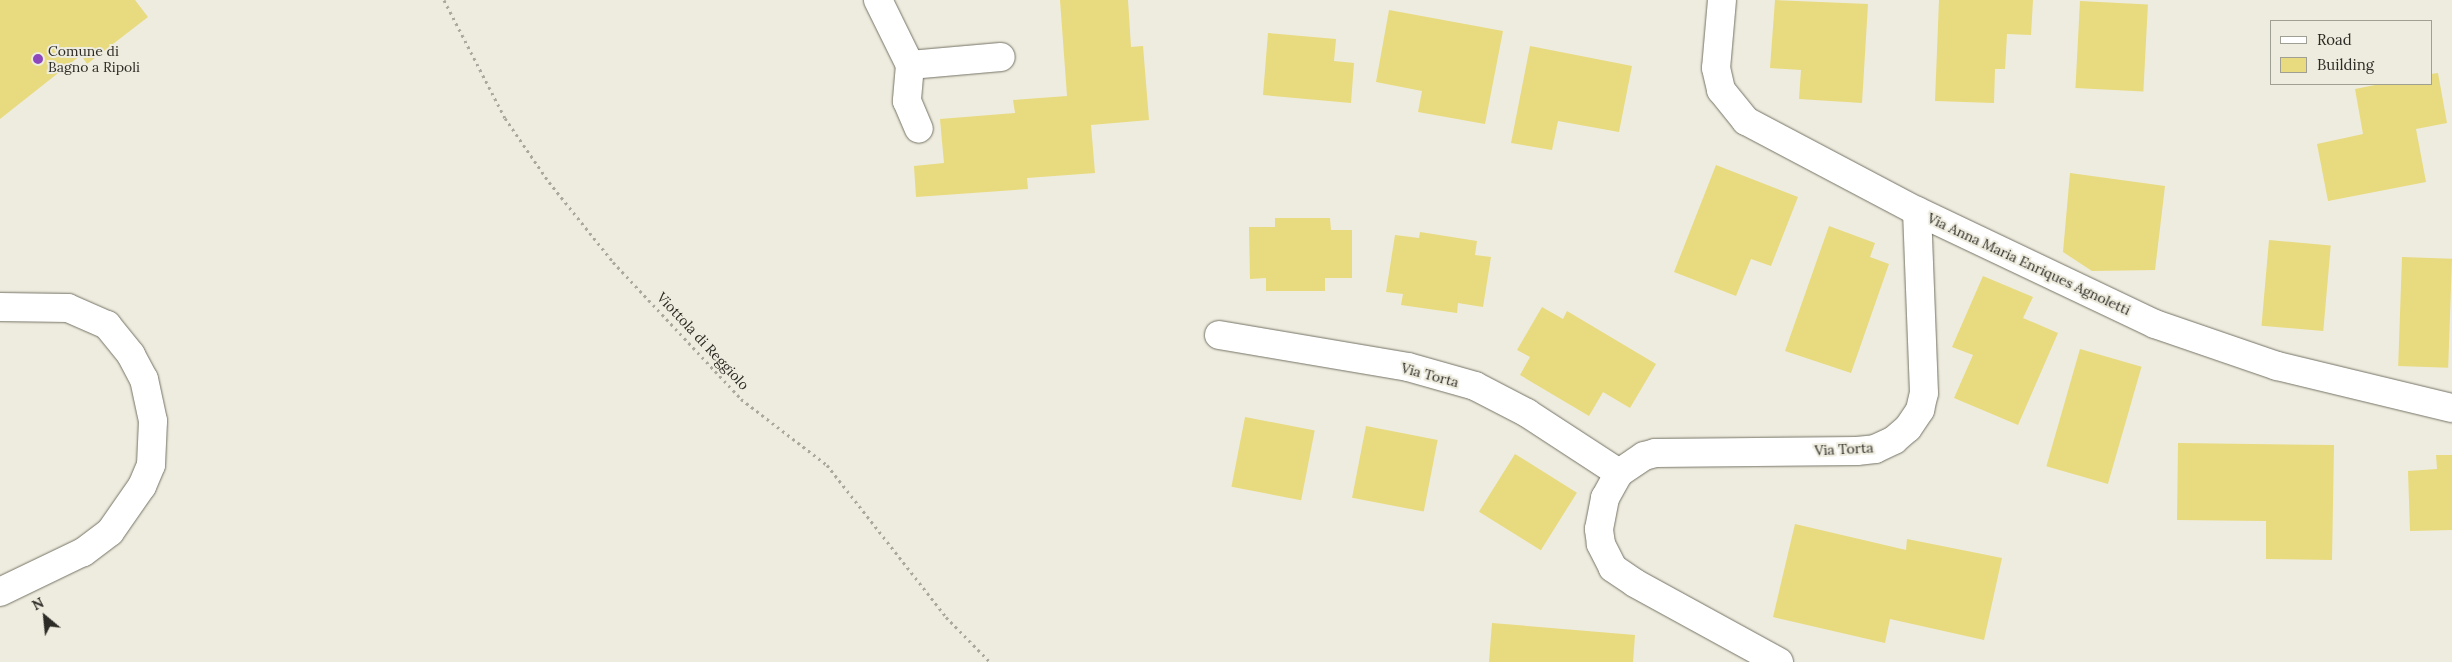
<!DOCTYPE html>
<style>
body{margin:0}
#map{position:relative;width:2452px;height:662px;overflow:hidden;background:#eeecde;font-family:Lora,serif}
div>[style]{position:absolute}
.building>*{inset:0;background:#e8da7f;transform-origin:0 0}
.path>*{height:3px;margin-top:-1.5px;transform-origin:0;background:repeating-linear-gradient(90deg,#aba99f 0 2.5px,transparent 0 6.5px)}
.roads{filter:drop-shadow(0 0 1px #757366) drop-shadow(0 0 1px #757366)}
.minor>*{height:28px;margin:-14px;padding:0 14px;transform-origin:14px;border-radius:14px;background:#fff}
.tertiary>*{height:28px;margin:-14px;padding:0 14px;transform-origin:14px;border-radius:14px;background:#fff}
.dots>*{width:14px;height:14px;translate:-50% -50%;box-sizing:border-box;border:2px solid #eeecde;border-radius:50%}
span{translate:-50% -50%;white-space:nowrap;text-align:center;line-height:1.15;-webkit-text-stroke:4px #eeecde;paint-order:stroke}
.poi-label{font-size:14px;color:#2c2b26}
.left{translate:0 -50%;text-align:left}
.street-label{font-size:14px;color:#2c2b26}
.legend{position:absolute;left:2270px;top:20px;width:162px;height:65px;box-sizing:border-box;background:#eeecde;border:1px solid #a09f94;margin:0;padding:6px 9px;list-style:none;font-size:15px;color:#2c2b26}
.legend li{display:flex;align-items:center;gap:10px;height:25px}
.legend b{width:25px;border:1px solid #a09f94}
.north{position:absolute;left:20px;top:592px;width:50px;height:50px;-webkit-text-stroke:4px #eeecde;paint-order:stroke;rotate:332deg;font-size:14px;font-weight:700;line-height:20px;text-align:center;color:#2c2b26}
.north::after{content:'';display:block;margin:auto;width:18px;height:22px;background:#2c2b26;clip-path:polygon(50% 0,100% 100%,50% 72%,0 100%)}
</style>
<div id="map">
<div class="building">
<i style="clip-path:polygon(0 0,135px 0,148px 17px,87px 64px,81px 55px,0 119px)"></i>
<i style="clip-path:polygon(1060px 0,1128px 0,1131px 47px,1143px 46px,1149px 120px,1091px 125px,1095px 173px,1027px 178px,1028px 189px,916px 197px,914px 166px,944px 163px,940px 119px,1015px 113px,1013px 100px,1067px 96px)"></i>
<i style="clip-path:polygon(1775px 0,1868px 4px,1862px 103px,1799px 99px,1801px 70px,1770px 68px)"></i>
<i style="clip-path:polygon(1939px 0,2033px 0,2031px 35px,2007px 34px,2005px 69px,1995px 69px,1994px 103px,1935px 101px)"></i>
<i style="left:2080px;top:1px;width:68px;height:87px;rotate:3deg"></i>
<i style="clip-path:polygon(1389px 10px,1503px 31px,1485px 124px,1418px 112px,1422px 91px,1376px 82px)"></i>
<i style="clip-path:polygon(1268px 33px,1336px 39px,1334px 61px,1354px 63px,1351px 103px,1263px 95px)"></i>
<i style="clip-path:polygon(1530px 46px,1632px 66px,1619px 132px,1558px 121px,1552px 150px,1511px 143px)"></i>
<i style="clip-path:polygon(2438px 73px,2447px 123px,2416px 129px,2426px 182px,2328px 201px,2317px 144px,2363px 134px,2355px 89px,2380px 84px,2431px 84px,2431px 74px)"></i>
<i style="clip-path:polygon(1716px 165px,1798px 197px,1771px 266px,1751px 259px,1736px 296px,1674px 272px)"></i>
<i style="clip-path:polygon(2070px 173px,2165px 186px,2155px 270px,2092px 271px,2063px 252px)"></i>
<i style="clip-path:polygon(1275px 218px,1330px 218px,1331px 230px,1352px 230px,1352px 278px,1325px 278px,1325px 291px,1266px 291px,1266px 278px,1250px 279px,1249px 227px,1275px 227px)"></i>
<i style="clip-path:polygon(1829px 226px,1875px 243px,1870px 257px,1889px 264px,1851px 373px,1785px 351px)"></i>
<i style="clip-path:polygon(1420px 232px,1477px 241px,1475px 255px,1491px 257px,1483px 307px,1458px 303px,1457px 313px,1401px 305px,1403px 294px,1386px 292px,1395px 235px,1419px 238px)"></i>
<i style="left:2269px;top:240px;width:62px;height:86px;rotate:5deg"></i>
<i style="left:2402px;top:257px;width:50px;height:109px;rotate:2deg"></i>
<i style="clip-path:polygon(1983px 276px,2033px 297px,2023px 318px,2058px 333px,2018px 425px,1954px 398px,1973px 355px,1952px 347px)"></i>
<i style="clip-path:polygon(1542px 307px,1563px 319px,1567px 311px,1656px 364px,1630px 408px,1603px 392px,1589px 416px,1520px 375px,1530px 357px,1517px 350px)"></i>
<i style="left:2080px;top:349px;width:64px;height:122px;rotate:16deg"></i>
<i style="left:1245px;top:417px;width:71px;height:71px;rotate:11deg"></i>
<i style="left:1366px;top:426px;width:73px;height:73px;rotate:11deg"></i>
<i style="clip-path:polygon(2178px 443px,2334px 445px,2332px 560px,2266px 559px,2266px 521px,2177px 520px)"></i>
<i style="left:1515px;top:454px;width:73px;height:68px;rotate:32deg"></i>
<i style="clip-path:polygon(2436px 455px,2452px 455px,2452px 530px,2410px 531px,2408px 471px,2437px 469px)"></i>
<i style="clip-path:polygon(1795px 524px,1906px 550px,1907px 539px,2002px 558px,1984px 640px,1890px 619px,1885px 643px,1773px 617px)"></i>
<i style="clip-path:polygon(1492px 623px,1635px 635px,1633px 662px,1489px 662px)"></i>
</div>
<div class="path">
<i style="left:444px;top:0;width:133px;rotate:62.7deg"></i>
<i style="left:505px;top:118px;width:78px;rotate:55.5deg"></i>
<i style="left:549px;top:182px;width:102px;rotate:51.3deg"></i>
<i style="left:613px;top:262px;width:187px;rotate:46.9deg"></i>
<i style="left:741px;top:399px;width:108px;rotate:37.5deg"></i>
<i style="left:827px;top:465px;width:193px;rotate:51.9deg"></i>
<i style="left:946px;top:617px;width:63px;rotate:45.6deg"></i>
</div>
<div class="roads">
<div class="minor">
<i style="left:878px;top:0;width:72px;rotate:63.8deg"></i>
<i style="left:910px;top:65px;width:91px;rotate:-5deg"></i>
<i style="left:1722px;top:0;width:68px;rotate:95deg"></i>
<i style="left:1716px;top:68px;width:23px;rotate:77deg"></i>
<i style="left:1721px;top:90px;width:40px;rotate:51deg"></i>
<i style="left:1746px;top:121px;width:193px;rotate:27.8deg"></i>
<i style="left:1917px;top:211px;width:263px;rotate:25.4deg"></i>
<i style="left:2155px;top:324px;width:129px;rotate:19deg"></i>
<i style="left:2277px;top:366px;width:180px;rotate:13.5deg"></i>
<i style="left:910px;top:65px;width:36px;rotate:95deg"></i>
<i style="left:907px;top:101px;width:30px;rotate:67deg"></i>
<i style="left:1219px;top:335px;width:192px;rotate:9.6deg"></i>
<i style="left:1408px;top:367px;width:70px;rotate:15.8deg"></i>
<i style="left:1475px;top:386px;width:59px;rotate:27.4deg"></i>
<i style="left:1527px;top:413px;width:110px;rotate:33.1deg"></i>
<i style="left:1779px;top:662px;width:164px;rotate:-151.3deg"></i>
<i style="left:1635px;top:583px;width:27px;rotate:-146deg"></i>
<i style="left:1613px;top:568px;width:27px;rotate:-117deg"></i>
<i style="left:1601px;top:544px;width:15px;rotate:-98deg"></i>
<i style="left:1599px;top:529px;width:32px;rotate:-79deg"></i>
<i style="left:1605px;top:498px;width:29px;rotate:-61deg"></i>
<i style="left:1619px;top:473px;width:30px;rotate:-34deg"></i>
<i style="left:1644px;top:456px;width:11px;rotate:-15deg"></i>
<i style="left:1655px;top:453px;width:202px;rotate:-0.6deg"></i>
<i style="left:1857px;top:451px;width:18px;rotate:-6deg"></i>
<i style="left:1875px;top:449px;width:21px;rotate:-25deg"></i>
<i style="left:1894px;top:440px;width:18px;rotate:-41deg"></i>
<i style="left:1908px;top:428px;width:22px;rotate:-56deg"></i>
<i style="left:1920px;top:410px;width:17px;rotate:-77deg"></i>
<i style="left:1924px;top:393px;width:182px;rotate:-92.2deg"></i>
</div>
<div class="tertiary">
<i style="left:0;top:307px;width:68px;rotate:0.8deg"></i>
<i style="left:68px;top:308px;width:43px;rotate:23.6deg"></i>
<i style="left:107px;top:325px;width:38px;rotate:51deg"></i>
<i style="left:131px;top:355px;width:27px;rotate:62deg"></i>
<i style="left:144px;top:379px;width:43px;rotate:77.9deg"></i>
<i style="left:153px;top:421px;width:44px;rotate:92.6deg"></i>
<i style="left:151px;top:465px;width:23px;rotate:113deg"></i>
<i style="left:142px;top:486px;width:56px;rotate:124.8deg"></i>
<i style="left:110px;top:532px;width:34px;rotate:143deg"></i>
<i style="left:83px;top:552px;width:92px;rotate:154.3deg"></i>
</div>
</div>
<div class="dots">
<i style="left:38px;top:59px;background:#8d48bb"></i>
</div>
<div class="poi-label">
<span class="left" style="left:48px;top:59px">Comune di<br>Bagno a Ripoli</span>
</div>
<div class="street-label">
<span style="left:2029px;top:264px;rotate:25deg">Via Anna Maria Enriques Agnoletti</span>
<span style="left:703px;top:341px;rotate:47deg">Viottola di Reggiolo</span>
<span style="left:1430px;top:375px;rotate:15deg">Via Torta</span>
<span style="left:1844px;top:449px;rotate:-3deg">Via Torta</span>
</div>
<ul class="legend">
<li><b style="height:6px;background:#fff"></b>Road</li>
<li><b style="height:14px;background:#e8da7f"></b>Building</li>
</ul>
<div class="north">N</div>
</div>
